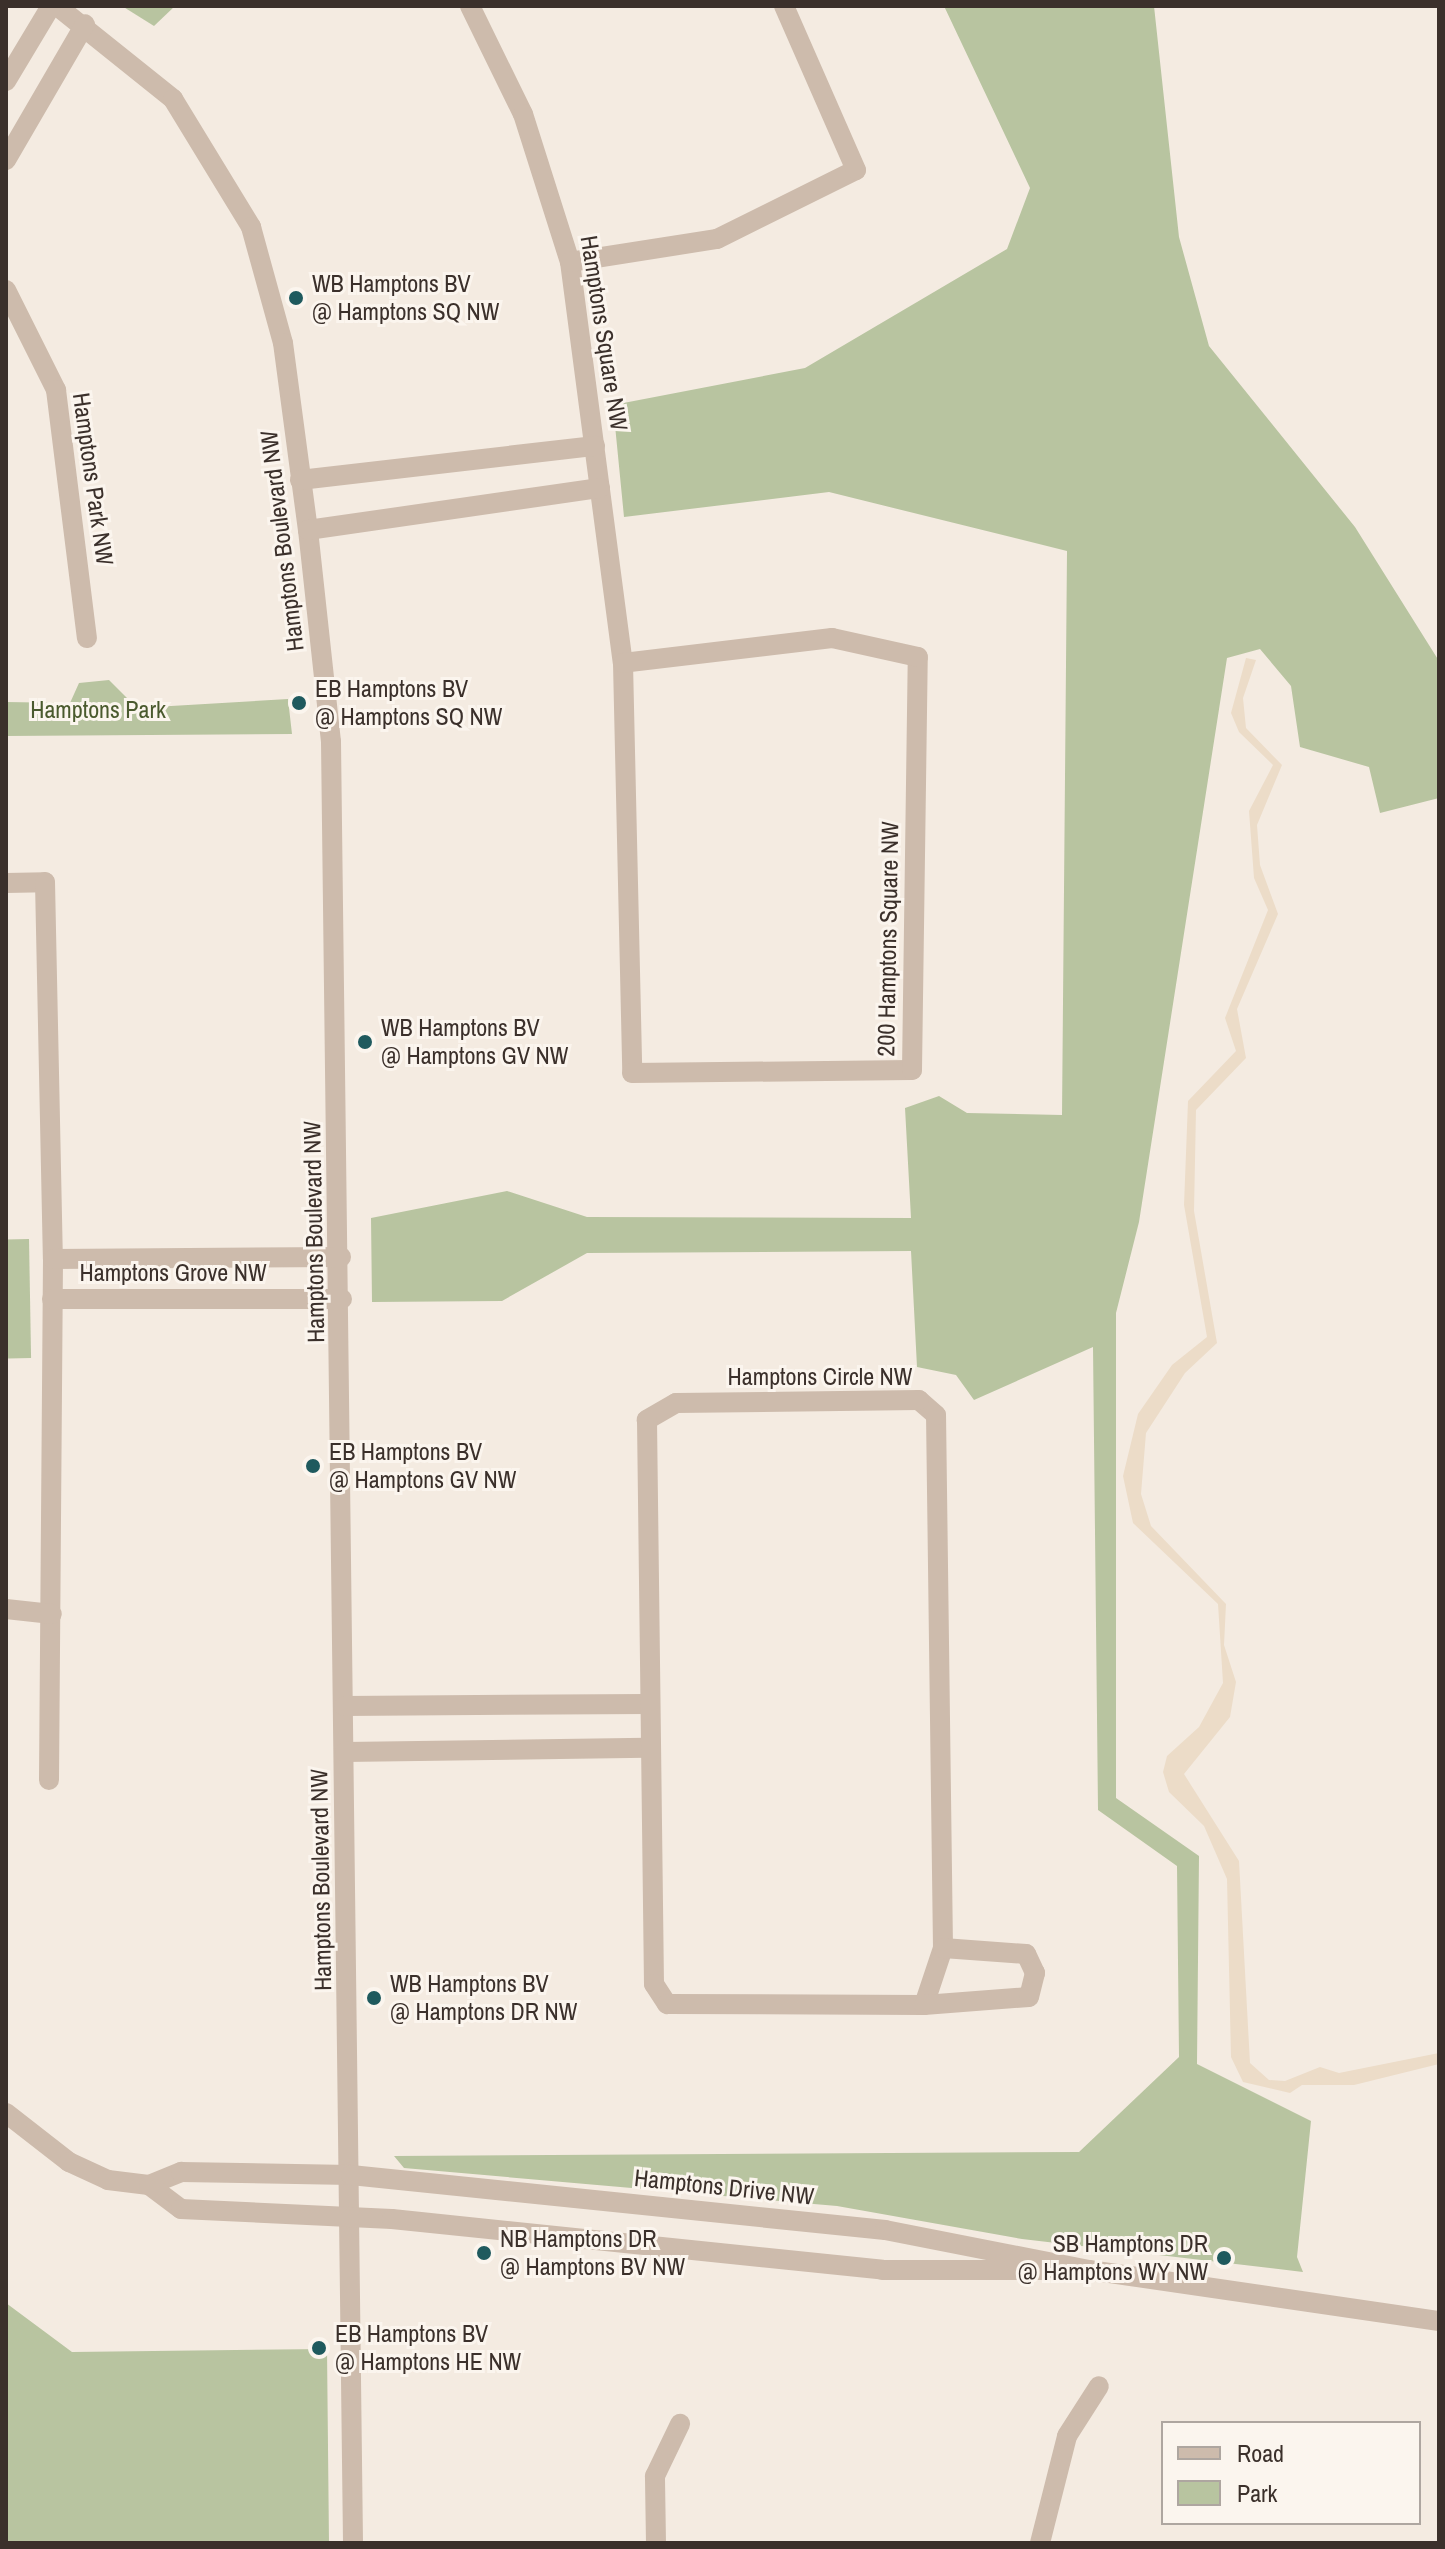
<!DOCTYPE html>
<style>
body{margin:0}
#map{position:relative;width:1445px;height:2549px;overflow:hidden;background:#f4ebe1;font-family:"Archivo Narrow",sans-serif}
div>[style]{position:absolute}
.green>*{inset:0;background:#b8c4a0;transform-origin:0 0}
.plaza>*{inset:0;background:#ecdcc8}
.minor>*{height:20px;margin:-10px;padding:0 10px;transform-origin:10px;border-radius:10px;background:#cdbbac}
.dots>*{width:22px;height:22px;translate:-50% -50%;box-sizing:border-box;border:4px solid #fbf5ee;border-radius:50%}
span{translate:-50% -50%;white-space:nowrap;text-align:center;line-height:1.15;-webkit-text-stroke:6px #fbf5ee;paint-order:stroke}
.poi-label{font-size:24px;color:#3b302b}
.left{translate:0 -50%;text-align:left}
.right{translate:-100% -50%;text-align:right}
.street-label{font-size:24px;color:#3b302b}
.park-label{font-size:24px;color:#4a5a2e}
.frame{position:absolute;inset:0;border:8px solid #3b302b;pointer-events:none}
.legend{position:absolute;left:1161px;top:2421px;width:260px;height:104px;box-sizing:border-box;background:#fbf5ee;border:2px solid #aea6a0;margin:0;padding:10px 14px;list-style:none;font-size:24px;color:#3b302b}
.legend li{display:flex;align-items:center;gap:16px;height:40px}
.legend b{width:40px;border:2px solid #aea6a0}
</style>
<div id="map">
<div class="green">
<i style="clip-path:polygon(122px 6px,175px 6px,154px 26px)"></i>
<i style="clip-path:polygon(944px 6px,1154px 6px,1179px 237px,1209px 346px,1355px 527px,1439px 661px,1439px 798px,1380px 813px,1369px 767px,1300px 747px,1291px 686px,1260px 649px,1227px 658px,1139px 1222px,1116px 1313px,1116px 1798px,1199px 1856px,1197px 2064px,1311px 2121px,1297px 2257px,1303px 2272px,1022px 2239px,837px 2206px,404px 2168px,394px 2156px,1079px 2152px,1179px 2057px,1177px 1866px,1098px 1810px,1093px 1347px,974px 1400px,956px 1375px,917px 1367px,911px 1251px,587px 1253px,502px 1301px,372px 1302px,371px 1218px,507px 1191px,587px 1217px,911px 1218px,905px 1108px,939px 1096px,967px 1113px,1062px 1115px,1067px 551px,829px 492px,624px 517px,613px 405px,805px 368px,1007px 249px,1030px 188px)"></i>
<i style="clip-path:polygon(109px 680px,137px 708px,288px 699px,292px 734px,6px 736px,6px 702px,70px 703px,79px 683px)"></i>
<i style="left:29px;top:1239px;width:119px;height:23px;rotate:89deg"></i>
<i style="clip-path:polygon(6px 2303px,72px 2352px,327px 2349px,329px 2543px,6px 2543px)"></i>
</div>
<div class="plaza">
<i style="clip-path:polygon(1246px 658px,1256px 660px,1243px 698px,1246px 728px,1282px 765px,1257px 825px,1260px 865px,1278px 914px,1237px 1009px,1246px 1058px,1196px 1110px,1194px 1211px,1217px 1343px,1185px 1373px,1146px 1433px,1141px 1494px,1151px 1526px,1226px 1604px,1224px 1645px,1236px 1682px,1230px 1717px,1184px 1774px,1239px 1861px,1250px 2063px,1269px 2080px,1285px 2081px,1320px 2067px,1339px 2073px,1439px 2053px,1439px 2064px,1354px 2085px,1302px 2085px,1290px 2093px,1243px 2082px,1231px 2057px,1227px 1879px,1204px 1826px,1169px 1792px,1163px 1772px,1167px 1756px,1199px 1727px,1223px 1683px,1218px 1604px,1133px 1523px,1123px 1476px,1138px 1414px,1172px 1365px,1207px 1337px,1184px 1205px,1188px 1101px,1236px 1051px,1225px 1018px,1268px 910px,1254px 878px,1249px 811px,1273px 765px,1239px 732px,1231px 713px)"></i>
</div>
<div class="minor">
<i style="left:57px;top:6px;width:149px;rotate:38.7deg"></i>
<i style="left:173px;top:99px;width:150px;rotate:58.6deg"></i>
<i style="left:251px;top:227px;width:120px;rotate:74.6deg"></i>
<i style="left:283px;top:343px;width:189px;rotate:82.4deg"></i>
<i style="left:308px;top:530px;width:213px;rotate:83.8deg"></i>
<i style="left:331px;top:742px;width:1801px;rotate:89.3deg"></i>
<i style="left:470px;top:6px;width:120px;rotate:63.9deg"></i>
<i style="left:523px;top:114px;width:155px;rotate:72.4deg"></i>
<i style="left:570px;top:262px;width:404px;rotate:82.5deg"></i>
<i style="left:623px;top:663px;width:410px;rotate:88.7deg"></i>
<i style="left:632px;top:1073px;width:280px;rotate:-0.6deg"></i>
<i style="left:912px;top:1070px;width:413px;rotate:-89.2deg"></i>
<i style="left:918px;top:657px;width:88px;rotate:-167.5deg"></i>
<i style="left:832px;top:638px;width:210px;rotate:173.2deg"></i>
<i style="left:6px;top:81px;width:87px;rotate:-59deg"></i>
<i style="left:6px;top:160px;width:157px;rotate:-59.8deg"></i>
<i style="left:570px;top:262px;width:149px;rotate:-8.9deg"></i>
<i style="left:717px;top:239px;width:155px;rotate:-26.4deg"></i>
<i style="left:856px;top:170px;width:179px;rotate:-113.7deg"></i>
<i style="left:6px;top:290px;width:112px;rotate:63.4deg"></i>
<i style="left:56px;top:390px;width:250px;rotate:82.9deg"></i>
<i style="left:300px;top:480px;width:297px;rotate:-6.6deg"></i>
<i style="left:308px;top:530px;width:295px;rotate:-8.2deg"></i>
<i style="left:6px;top:883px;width:39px;rotate:-1deg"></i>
<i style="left:45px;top:882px;width:377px;rotate:88.8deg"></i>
<i style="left:53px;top:1259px;width:521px;rotate:90.44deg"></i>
<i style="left:53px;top:1259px;width:288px;rotate:-0.4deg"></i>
<i style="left:52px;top:1299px;width:290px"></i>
<i style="left:6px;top:1609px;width:46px;rotate:6.2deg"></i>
<i style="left:344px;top:1706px;width:303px;rotate:-0.4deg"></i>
<i style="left:345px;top:1752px;width:302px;rotate:-0.8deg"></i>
<i style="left:924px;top:2005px;width:60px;rotate:-71.6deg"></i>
<i style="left:943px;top:1948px;width:533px;rotate:-90.75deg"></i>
<i style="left:936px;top:1415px;width:23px;rotate:-139deg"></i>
<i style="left:919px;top:1400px;width:243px;rotate:179.3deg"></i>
<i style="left:676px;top:1403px;width:34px;rotate:150deg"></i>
<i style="left:647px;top:1420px;width:564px;rotate:89.29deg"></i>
<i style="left:654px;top:1984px;width:24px;rotate:57deg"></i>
<i style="left:667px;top:2004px;width:257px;rotate:0.2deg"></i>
<i style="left:924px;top:2005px;width:105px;rotate:-4.4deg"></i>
<i style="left:1029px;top:1997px;width:25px;rotate:-76deg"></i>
<i style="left:1035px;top:1973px;width:21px;rotate:-115deg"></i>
<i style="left:1026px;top:1954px;width:83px;rotate:-175.9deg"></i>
<i style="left:6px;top:2113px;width:80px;rotate:37.9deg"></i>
<i style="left:69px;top:2162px;width:43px;rotate:24.8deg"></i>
<i style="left:108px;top:2180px;width:41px;rotate:7deg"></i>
<i style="left:149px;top:2185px;width:35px;rotate:-22deg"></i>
<i style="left:181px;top:2172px;width:170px;rotate:1deg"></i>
<i style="left:351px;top:2175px;width:537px;rotate:5.88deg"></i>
<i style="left:885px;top:2230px;width:208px;rotate:11.1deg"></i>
<i style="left:1089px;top:2270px;width:354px;rotate:8.3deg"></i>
<i style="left:149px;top:2185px;width:40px;rotate:37deg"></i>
<i style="left:181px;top:2209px;width:211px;rotate:2.7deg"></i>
<i style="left:392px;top:2219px;width:493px;rotate:5.9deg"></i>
<i style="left:882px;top:2270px;width:163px"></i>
<i style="left:656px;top:2543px;width:67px;rotate:-90.9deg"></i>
<i style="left:655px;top:2476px;width:58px;rotate:-64.3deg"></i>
<i style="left:1040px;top:2543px;width:110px;rotate:-75.8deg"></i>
<i style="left:1067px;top:2436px;width:59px;rotate:-57.4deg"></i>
</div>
<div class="dots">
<i style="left:296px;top:298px;background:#1f5a5e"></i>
<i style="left:299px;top:703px;background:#1f5a5e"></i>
<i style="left:365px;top:1042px;background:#1f5a5e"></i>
<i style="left:313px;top:1466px;background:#1f5a5e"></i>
<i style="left:374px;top:1998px;background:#1f5a5e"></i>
<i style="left:484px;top:2253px;background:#1f5a5e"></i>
<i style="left:1224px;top:2258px;background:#1f5a5e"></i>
<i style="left:319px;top:2348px;background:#1f5a5e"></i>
</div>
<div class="poi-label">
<span class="left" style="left:312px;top:298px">WB Hamptons BV<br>@ Hamptons SQ NW</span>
<span class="left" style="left:315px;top:703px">EB Hamptons BV<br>@ Hamptons SQ NW</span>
<span class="left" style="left:381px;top:1042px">WB Hamptons BV<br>@ Hamptons GV NW</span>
<span class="left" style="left:329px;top:1466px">EB Hamptons BV<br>@ Hamptons GV NW</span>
<span class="left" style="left:390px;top:1998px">WB Hamptons BV<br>@ Hamptons DR NW</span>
<span class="left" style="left:500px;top:2253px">NB Hamptons DR<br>@ Hamptons BV NW</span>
<span class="right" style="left:1208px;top:2258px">SB Hamptons DR<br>@ Hamptons WY NW</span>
<span class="left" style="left:335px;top:2348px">EB Hamptons BV<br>@ Hamptons HE NW</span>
</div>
<div class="street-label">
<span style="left:604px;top:333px;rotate:81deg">Hamptons Square NW</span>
<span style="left:93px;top:479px;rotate:82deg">Hamptons Park NW</span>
<span style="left:282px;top:541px;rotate:-97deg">Hamptons Boulevard NW</span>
<span style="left:888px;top:939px;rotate:-89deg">200 Hamptons Square NW</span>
<span style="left:314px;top:1232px;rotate:-91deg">Hamptons Boulevard NW</span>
<span style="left:173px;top:1273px">Hamptons Grove NW</span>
<span style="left:820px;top:1377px">Hamptons Circle NW</span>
<span style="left:321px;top:1880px;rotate:-91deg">Hamptons Boulevard NW</span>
<span style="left:724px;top:2187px;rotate:6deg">Hamptons Drive NW</span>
</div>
<div class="park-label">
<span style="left:98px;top:710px">Hamptons Park</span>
</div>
<div class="frame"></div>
<ul class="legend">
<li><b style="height:10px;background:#cdbbac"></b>Road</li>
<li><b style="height:22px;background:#b8c4a0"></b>Park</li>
</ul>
</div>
